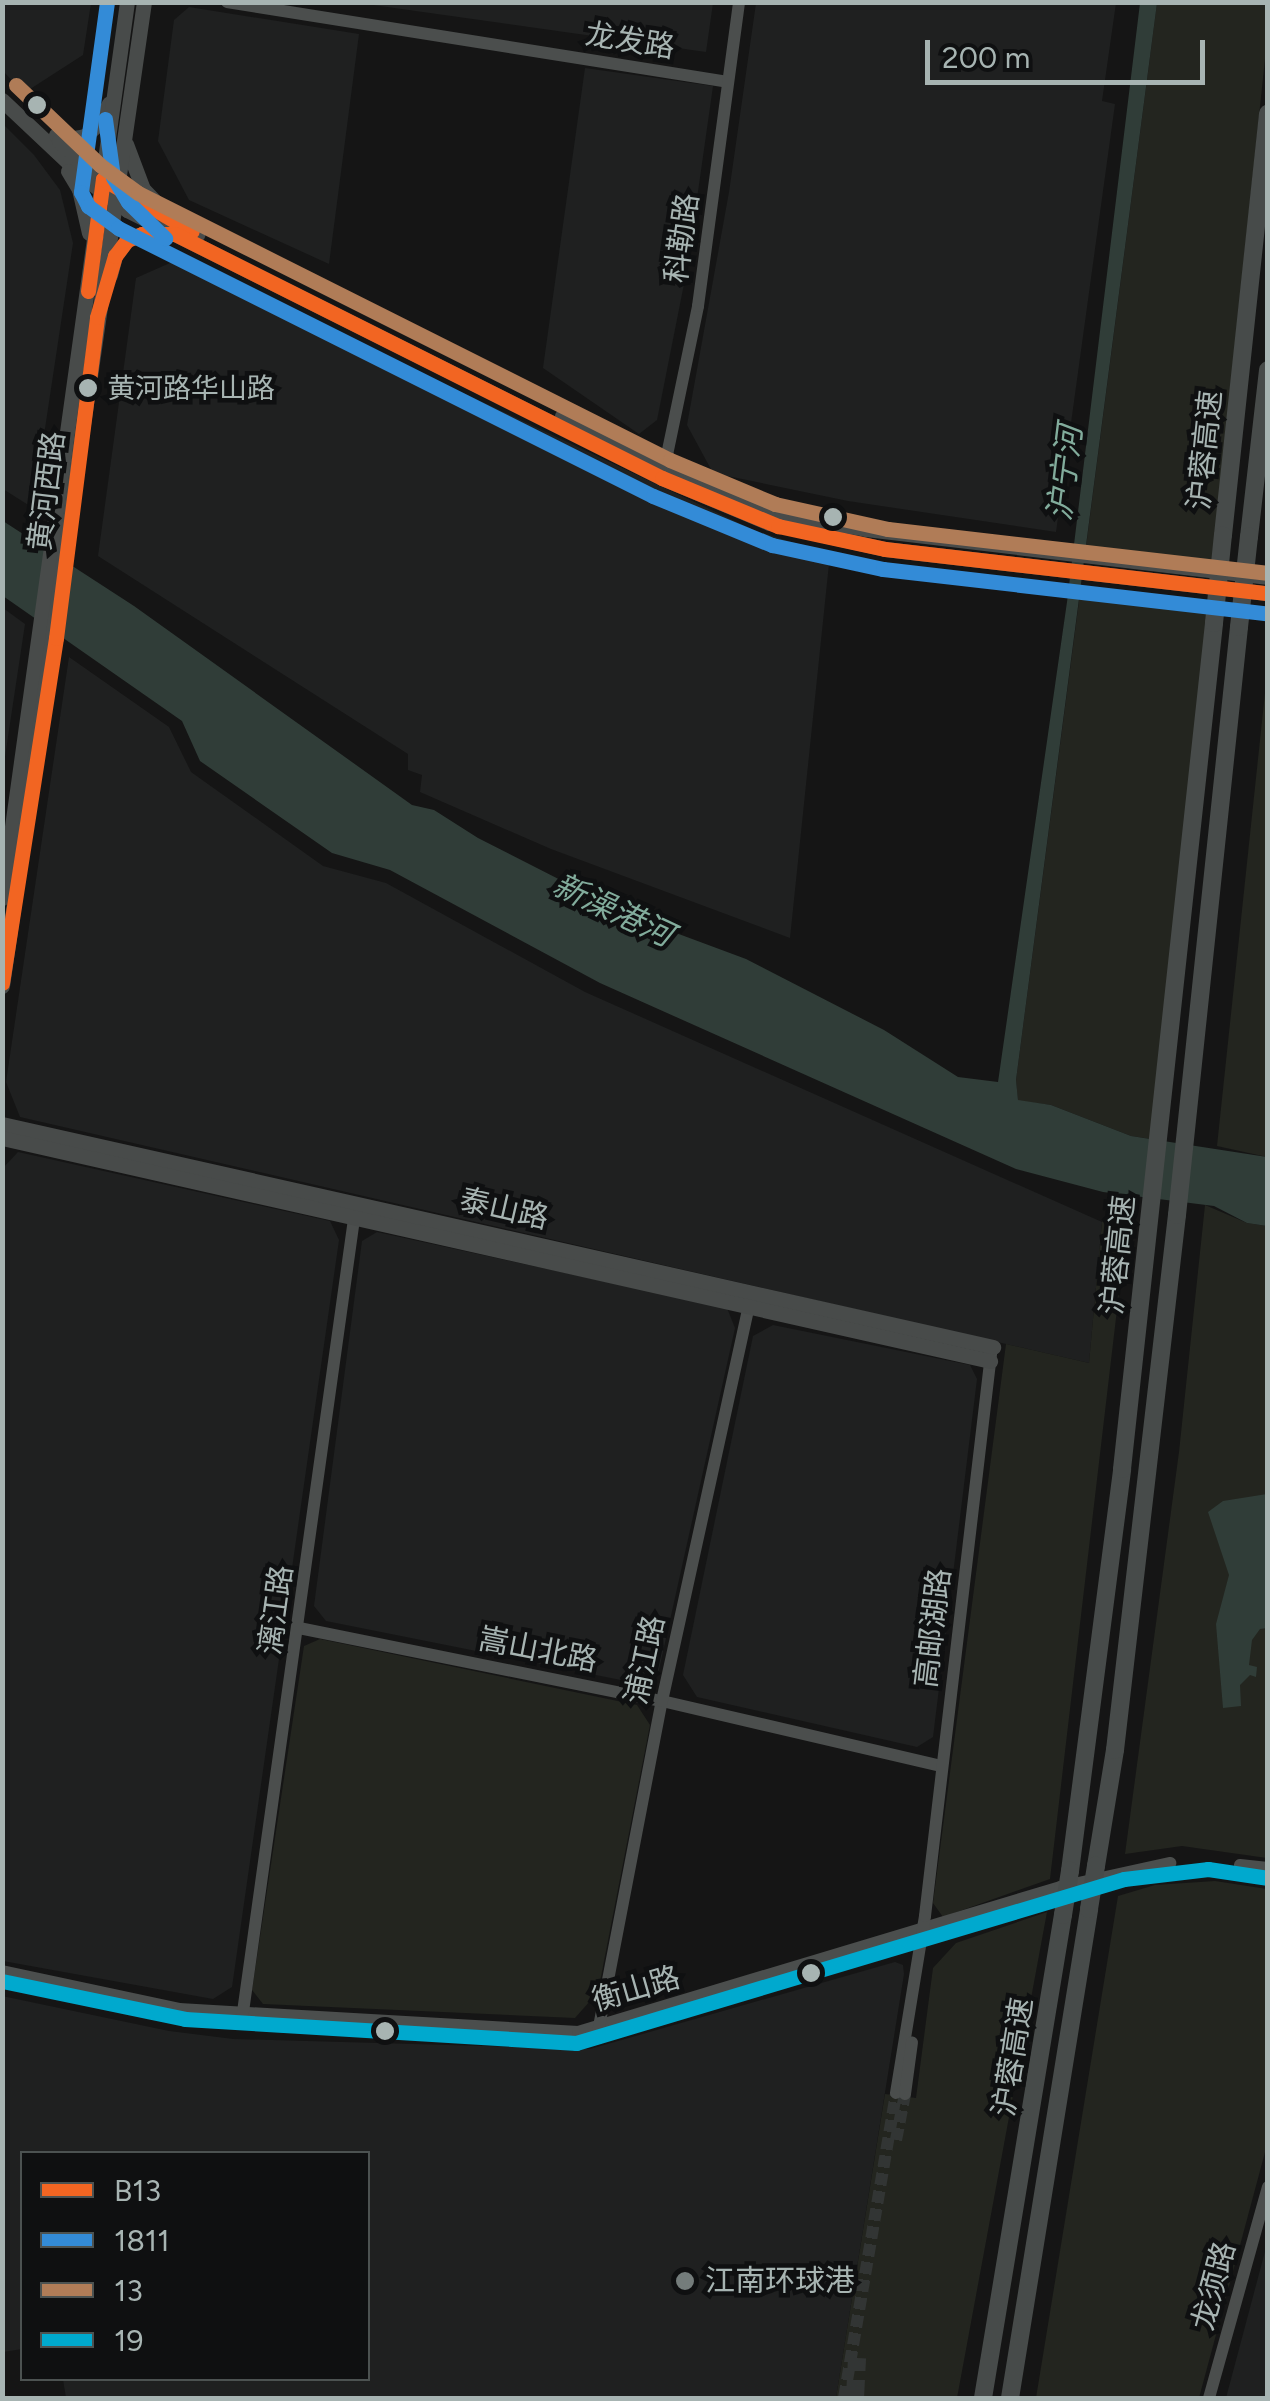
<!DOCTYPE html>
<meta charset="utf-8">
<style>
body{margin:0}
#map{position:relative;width:1270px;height:2401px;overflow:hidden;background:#151515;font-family:Figtree,"Noto Sans SC",sans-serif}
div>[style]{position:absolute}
.built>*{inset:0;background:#1f2020}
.green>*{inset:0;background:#23251f}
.water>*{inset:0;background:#303d38}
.minor-tunnel>*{height:12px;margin-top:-6px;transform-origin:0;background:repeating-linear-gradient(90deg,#323534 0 12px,transparent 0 18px)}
.highway-tunnel>*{height:18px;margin-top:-9px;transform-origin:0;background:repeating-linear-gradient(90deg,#323534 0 18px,transparent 0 27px)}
.minor>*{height:12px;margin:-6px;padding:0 6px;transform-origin:6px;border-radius:6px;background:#4b4e4d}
.major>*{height:15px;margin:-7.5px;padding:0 7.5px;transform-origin:7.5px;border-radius:7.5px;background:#484b4a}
.highway>*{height:18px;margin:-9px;padding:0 9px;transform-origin:9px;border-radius:9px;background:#474b4a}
.highway-bridge>*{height:18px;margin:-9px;padding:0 9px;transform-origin:9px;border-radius:9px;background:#474b4a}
.bus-1>*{height:15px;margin:-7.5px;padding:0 7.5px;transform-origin:7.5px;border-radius:7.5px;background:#f26522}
.bus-2>*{height:15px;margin:-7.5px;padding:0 7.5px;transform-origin:7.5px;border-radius:7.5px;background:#338bd7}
.bus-3>*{height:15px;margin:-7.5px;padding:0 7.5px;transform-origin:7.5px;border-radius:7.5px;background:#b07c57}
.bus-4>*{height:15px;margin:-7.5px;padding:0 7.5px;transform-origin:7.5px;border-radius:7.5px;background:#00a9ce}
.dots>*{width:28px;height:28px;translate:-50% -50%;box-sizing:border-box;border:5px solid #0f1011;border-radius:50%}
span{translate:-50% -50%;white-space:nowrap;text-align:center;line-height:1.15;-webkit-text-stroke:9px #0f1011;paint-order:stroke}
.bus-label{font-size:28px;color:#a7b4b2}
.left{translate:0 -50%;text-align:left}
.street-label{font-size:30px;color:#a7b4b2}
.poi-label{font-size:30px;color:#a7b4b2}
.water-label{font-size:32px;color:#82ac9c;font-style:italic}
.frame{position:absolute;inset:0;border:5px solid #a7b4b2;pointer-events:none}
.legend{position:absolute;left:20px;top:2151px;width:350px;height:230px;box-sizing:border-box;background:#0f1011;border:2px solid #4c5251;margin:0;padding:12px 18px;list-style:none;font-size:30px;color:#a7b4b2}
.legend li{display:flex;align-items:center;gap:20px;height:50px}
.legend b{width:50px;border:2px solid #4c5251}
.scale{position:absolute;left:925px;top:40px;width:280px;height:45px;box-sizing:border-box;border:5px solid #a7b4b2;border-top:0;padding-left:12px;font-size:30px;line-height:35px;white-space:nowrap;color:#a7b4b2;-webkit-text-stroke:8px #0f1011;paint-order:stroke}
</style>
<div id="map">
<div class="built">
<i style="clip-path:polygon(2px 3px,91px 3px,83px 55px,24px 93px,3px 71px)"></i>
<i style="clip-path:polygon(359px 3px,713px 2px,713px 3px,706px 52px)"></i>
<i style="clip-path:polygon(756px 3px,1116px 3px,1102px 101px,1115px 104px,1056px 532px,848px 501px,713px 473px,687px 425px,729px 192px)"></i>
<i style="clip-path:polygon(189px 7px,359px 34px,329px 264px,189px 200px,158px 141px,174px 20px)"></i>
<i style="clip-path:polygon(585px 68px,713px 86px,687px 269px,657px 420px,639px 434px,543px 368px)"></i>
<i style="clip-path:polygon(3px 124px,34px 155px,60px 190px,73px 243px,33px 508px,3px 489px)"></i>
<i style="clip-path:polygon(179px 259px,756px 531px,830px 554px,790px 938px,551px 849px,420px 792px,422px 775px,408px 770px,408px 754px,98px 556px,136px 278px)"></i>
<i style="clip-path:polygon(3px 608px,25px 624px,3px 770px)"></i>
<i style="clip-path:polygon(69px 657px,169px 727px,191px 772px,323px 866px,386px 883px,585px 992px,1102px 1222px,1089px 1363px,20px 1117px,6px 1082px)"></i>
<i style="clip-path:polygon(18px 1152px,330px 1221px,339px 1240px,232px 1987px,213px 1999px,3px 1961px,2px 1169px)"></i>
<i style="clip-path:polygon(377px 1232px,727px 1308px,735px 1328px,658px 1674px,641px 1684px,326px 1621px,314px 1606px,362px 1241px)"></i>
<i style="clip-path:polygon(773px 1325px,970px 1365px,977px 1379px,933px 1737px,917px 1747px,697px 1697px,683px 1675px,753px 1336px)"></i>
<i style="clip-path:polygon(895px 1962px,903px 1965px,904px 1974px,836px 2398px,66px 2398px,63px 2379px,368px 2378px,368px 2154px,22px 2154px,22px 2349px,3px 2352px,2px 1996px,169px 2031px,233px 2039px,590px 2049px)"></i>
<i style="clip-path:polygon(1267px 2244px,1267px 2398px,1226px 2398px)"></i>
</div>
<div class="green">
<i style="clip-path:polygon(1157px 3px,1267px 3px,1267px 40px,1212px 562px,1086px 547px)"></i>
<i style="clip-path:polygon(1081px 586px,1210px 600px,1151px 1139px,1131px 1136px,1051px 1105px,1018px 1101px,1016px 1080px)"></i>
<i style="clip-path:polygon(1267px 674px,1267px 1157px,1217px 1146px)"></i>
<i style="clip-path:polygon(1130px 1199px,1050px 1879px,943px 1917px,933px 1903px,1006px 1344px,1089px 1363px,1102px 1222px)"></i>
<i style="clip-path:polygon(1205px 1205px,1247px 1223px,1267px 1226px,1267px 1858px,1182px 1846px,1125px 1854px,1179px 1452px)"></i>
<i style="clip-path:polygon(320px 1639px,637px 1705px,650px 1725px,598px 1992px,575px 2018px,263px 2004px,252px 1990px,304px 1646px)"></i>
<i style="clip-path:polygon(1215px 1881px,1267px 1889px,1268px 2141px,1199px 2398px,1036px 2398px,1118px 1896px,1155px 1885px)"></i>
<i style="clip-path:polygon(1047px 1912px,957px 2398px,836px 2398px,885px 2094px,916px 2098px,933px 1968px,956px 1943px)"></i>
</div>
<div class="water">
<i style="clip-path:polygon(1140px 3px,1157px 3px,1016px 1080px,1018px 1100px,1051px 1105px,1131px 1136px,1267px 1157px,1267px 1226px,1247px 1223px,1214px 1206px,1103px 1192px,1016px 1169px,600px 983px,390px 870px,332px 853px,200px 761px,182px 721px,3px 596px,3px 521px,134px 606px,412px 805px,434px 810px,478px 838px,633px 917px,746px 959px,884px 1030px,958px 1077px,998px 1082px,1067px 602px)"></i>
<i style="clip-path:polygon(1267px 1494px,1267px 1628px,1260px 1629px,1252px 1640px,1249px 1665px,1257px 1667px,1256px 1677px,1250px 1675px,1240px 1685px,1241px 1706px,1223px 1708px,1216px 1624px,1229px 1575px,1208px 1512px,1223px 1501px)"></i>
</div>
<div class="minor-tunnel">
<i style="left:896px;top:2140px;width:47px;rotate:-78.9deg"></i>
<i style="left:844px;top:2398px;width:309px;rotate:-80.3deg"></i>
</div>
<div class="highway-tunnel">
<i style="left:855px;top:2398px;width:40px;rotate:-87.1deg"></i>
</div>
<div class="minor">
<i style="left:227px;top:2px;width:507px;rotate:9.07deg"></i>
<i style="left:663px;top:474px;width:172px;rotate:-78.2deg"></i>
<i style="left:698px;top:306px;width:307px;rotate:-82.3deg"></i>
<i style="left:299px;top:1628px;width:370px;rotate:11.4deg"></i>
<i style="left:662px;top:1701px;width:286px;rotate:13.1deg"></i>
<i style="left:1240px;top:1865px;width:28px;rotate:6deg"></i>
<i style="left:2px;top:1971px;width:181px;rotate:12.1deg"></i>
<i style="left:179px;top:2009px;width:400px;rotate:3.3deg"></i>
<i style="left:578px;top:2032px;width:503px;rotate:-16.74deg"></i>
<i style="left:1060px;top:1887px;width:113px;rotate:-12.3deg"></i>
<i style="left:2px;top:1981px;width:187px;rotate:11.7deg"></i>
<i style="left:185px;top:2019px;width:392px;rotate:3.5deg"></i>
<i style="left:576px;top:2043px;width:572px;rotate:-16.66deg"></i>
<i style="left:1124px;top:1879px;width:85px;rotate:-6.8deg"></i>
<i style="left:1208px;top:1869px;width:61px;rotate:8.5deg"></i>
<i style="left:242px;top:2019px;width:815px;rotate:-82.03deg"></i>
<i style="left:598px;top:2032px;width:337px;rotate:-79.1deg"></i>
<i style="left:662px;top:1701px;width:414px;rotate:-77.6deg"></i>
<i style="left:896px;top:2093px;width:179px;rotate:-80.7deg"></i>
<i style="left:925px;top:1916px;width:566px;rotate:-83.3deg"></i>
<i style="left:905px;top:2094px;width:52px;rotate:-82.3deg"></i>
<i style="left:1209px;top:2398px;width:219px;rotate:-74.4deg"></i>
</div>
<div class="major">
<i style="left:2px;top:100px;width:117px;rotate:43.3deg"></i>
<i style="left:87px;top:180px;width:50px;rotate:36.9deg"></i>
<i style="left:127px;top:210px;width:598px;rotate:26.61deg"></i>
<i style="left:662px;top:478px;width:116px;rotate:22.8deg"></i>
<i style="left:769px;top:523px;width:119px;rotate:12.6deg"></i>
<i style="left:885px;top:549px;width:386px;rotate:6.6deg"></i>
<i style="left:56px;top:135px;width:9px;rotate:36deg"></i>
<i style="left:63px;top:140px;width:22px;rotate:-10deg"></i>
<i style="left:85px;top:136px;width:19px;rotate:-43deg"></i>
<i style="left:99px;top:123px;width:22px;rotate:-63deg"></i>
<i style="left:59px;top:141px;width:74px;rotate:40.6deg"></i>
<i style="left:115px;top:189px;width:94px;rotate:28.8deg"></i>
<i style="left:126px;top:144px;width:48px;rotate:69.3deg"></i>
<i style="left:143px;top:189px;width:33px;rotate:46deg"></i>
<i style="left:68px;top:171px;width:21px;rotate:59deg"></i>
<i style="left:79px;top:189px;width:45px;rotate:77.2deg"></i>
<i style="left:110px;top:275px;width:20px;rotate:-75deg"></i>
<i style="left:115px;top:256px;width:20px;rotate:-53deg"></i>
<i style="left:127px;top:240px;width:16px;rotate:-22deg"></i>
<i style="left:142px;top:234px;width:26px;rotate:-2deg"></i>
<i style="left:562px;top:416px;width:201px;rotate:25.3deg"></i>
<i style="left:744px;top:502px;width:39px;rotate:18deg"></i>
<i style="left:781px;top:514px;width:86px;rotate:10deg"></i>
<i style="left:866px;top:529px;width:405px;rotate:6.8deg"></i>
<i style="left:2px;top:898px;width:905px;rotate:-82.06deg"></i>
<i style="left:2px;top:986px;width:994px;rotate:-81.79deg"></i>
<i style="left:2px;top:1124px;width:1016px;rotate:12.68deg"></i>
<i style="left:2px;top:1138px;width:1013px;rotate:12.72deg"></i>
</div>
<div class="highway">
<i style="left:1223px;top:535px;width:424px;rotate:-83.9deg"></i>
<i style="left:1249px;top:537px;width:168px;rotate:-83.5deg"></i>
<i style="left:1096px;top:1866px;width:118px;rotate:-80.7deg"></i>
<i style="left:1115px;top:1750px;width:539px;rotate:-83.39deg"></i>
<i style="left:1177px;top:1215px;width:591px;rotate:-83.98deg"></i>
<i style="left:1070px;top:1871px;width:405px;rotate:-82.6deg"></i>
<i style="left:1122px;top:1469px;width:851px;rotate:-83.79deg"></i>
<i style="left:983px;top:2398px;width:490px;rotate:-80.6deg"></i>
<i style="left:1010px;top:2398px;width:495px;rotate:-80.8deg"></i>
</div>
<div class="highway-bridge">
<i style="left:1214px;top:623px;width:88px;rotate:-84.2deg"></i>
<i style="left:1239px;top:627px;width:91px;rotate:-83.7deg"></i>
<i style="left:1089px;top:1909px;width:44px;rotate:-80.8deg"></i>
<i style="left:1063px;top:1915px;width:45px;rotate:-81deg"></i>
</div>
<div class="bus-1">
<i style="left:88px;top:291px;width:113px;rotate:-82.4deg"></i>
<i style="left:103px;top:179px;width:103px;rotate:30.3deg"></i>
<i style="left:2px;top:983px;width:349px;rotate:-81.1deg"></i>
<i style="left:56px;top:638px;width:324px;rotate:-82.7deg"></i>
<i style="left:97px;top:317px;width:64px;rotate:-73.6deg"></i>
<i style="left:115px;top:256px;width:20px;rotate:-53deg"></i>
<i style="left:127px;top:240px;width:16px;rotate:-22deg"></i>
<i style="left:142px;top:234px;width:33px"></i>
<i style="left:175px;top:234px;width:545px;rotate:26.61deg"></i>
<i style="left:662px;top:478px;width:126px;rotate:22.5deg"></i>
<i style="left:778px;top:526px;width:109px;rotate:12.1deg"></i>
<i style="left:885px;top:549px;width:386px;rotate:6.6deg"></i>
</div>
<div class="bus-2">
<i style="left:107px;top:2px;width:192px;rotate:97.8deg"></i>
<i style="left:81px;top:192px;width:16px;rotate:63deg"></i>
<i style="left:88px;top:206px;width:37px;rotate:36deg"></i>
<i style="left:118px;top:228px;width:598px;rotate:26.61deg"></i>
<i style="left:653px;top:496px;width:129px;rotate:22.4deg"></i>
<i style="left:772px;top:545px;width:114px;rotate:12.2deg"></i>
<i style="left:883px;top:569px;width:386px;rotate:6.6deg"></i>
<i style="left:105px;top:119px;width:59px;rotate:82.1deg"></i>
<i style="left:113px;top:177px;width:29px;rotate:59deg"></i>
<i style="left:128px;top:202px;width:52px;rotate:44.2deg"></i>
</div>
<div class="bus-3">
<i style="left:16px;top:85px;width:116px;rotate:43.6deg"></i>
<i style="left:100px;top:165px;width:47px;rotate:36.4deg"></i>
<i style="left:138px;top:193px;width:595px;rotate:26.65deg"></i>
<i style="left:670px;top:460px;width:114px;rotate:22.7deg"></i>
<i style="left:775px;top:504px;width:116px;rotate:12.5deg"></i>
<i style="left:888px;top:529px;width:383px;rotate:6.6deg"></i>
</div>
<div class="bus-4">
<i style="left:2px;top:1981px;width:187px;rotate:11.7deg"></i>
<i style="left:185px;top:2019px;width:392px;rotate:3.5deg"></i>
<i style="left:576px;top:2043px;width:572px;rotate:-16.66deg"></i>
<i style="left:1124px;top:1879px;width:85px;rotate:-6.8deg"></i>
<i style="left:1208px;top:1869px;width:61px;rotate:8.5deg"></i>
</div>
<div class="dots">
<i style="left:37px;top:105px;background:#a7b4b2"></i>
<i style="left:88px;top:388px;background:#a7b4b2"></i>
<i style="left:833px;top:517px;background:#a7b4b2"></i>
<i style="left:811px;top:1973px;background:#a7b4b2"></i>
<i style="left:385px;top:2031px;background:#a7b4b2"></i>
<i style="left:685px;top:2281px;background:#747c7b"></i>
</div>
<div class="bus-label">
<span class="left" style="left:107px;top:388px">黄河路华山路</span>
</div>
<div class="street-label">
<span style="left:630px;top:41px;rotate:9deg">龙发路</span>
<span style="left:682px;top:238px;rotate:-82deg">科勒路</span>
<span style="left:1205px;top:450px;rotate:-84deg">沪蓉高速</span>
<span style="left:47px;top:491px;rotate:-83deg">黄河西路</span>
<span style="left:504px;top:1209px;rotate:13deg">泰山路</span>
<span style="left:1118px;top:1255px;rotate:-84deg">沪蓉高速</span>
<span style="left:276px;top:1610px;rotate:-82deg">漓江路</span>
<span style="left:933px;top:1628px;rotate:-83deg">高邮湖路</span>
<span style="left:538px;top:1650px;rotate:11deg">嵩山北路</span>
<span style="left:645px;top:1660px;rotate:-78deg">浦江路</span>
<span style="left:636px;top:1989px;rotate:-16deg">衡山路</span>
<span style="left:1013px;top:2057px;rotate:-81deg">沪蓉高速</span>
<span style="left:1214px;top:2286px;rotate:-75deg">龙须路</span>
</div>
<div class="poi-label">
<span class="left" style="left:705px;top:2281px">江南环球港</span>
</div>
<div class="water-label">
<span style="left:1065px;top:473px;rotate:-83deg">沪宁河</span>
<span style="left:613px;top:910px;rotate:25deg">新澡港河</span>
</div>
<div class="frame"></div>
<ul class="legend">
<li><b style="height:12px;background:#f26522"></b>B13</li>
<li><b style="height:12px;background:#338bd7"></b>1811</li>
<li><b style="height:12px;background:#b07c57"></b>13</li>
<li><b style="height:12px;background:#00a9ce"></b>19</li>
</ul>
<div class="scale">200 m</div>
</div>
